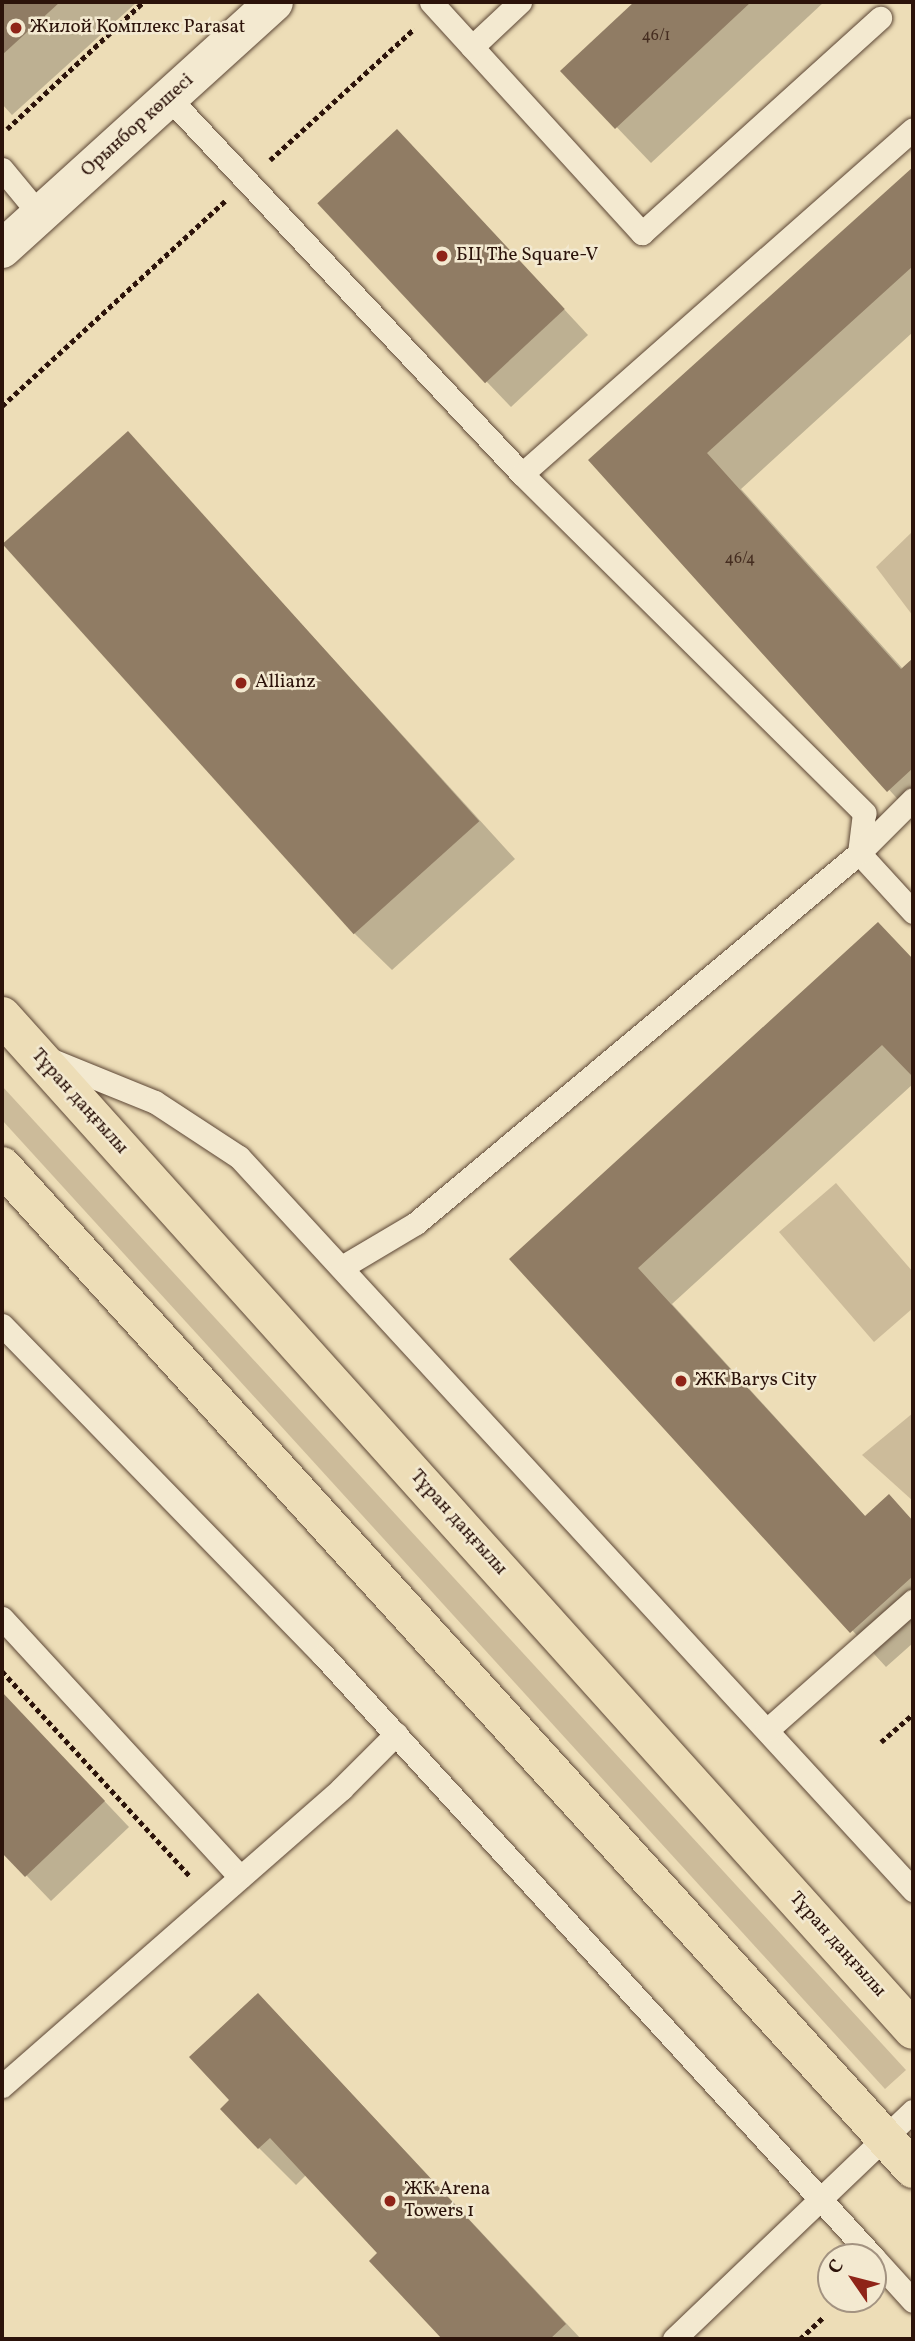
<!DOCTYPE html>
<meta charset="utf-8">
<style>
body{margin:0}
#map{position:relative;width:915px;height:2341px;overflow:hidden;background:#edddb7;font-family:Vollkorn,serif}
div>[style]{position:absolute}
.green>*{inset:0;background:#ccbb9a}
.shadow>*{inset:0;background:#0003}
.building>*{inset:0;background:#907c64;transform-origin:0 0}
.path>*{height:4.5px;margin-top:-2.25px;transform-origin:0;background:repeating-linear-gradient(90deg,#2c130a 0 5px,transparent 0 8.5px)}
.roads{filter:drop-shadow(0 0 2px #5c4635) drop-shadow(0 0 2px #5c4635)}
.lane>*{height:23px;margin:-11.5px;padding:0 11.5px;transform-origin:11.5px;border-radius:11.5px;background:#f3e9d0}
.secondary>*{height:38px;margin:-19px;padding:0 19px;transform-origin:19px;border-radius:19px;background:#f3e9d0}
.primary>*{height:38px;margin:-19px;padding:0 19px;transform-origin:19px;border-radius:19px;background:#edddb7}
.dots>*{width:19px;height:19px;translate:-50% -50%;box-sizing:border-box;border:4px solid #f3e9d0;border-radius:50%}
span{translate:-50% -50%;white-space:nowrap;text-align:center;line-height:1.15;-webkit-text-stroke:5px #f3e9d0;paint-order:stroke}
.number-label{font-size:16px;color:#452d20}
.number-label span{-webkit-text-stroke-width:0}
.poi-label{font-size:19px;color:#2c130a}
.left{translate:0 -50%;text-align:left}
.street-label{font-size:19px;color:#2c130a}
.frame{position:absolute;inset:0;border:4px solid #2c130a;pointer-events:none}
.north{position:absolute;left:817px;top:2243px;width:70px;height:70px;box-sizing:border-box;background:#f3e9d0;border:2px solid #a39381;border-radius:50%;rotate:305deg;font-size:19px;font-weight:700;line-height:28px;text-align:center;color:#2c130a}
.north::after{content:'';display:block;margin:auto;width:24px;height:32px;background:#8f2418;clip-path:polygon(50% 0,100% 100%,50% 72%,0 100%)}
</style>
<div id="map">
<div class="green">
<i style="clip-path:polygon(913px 531px,913px 616px,876px 567px)"></i>
<i style="clip-path:polygon(2px 1086px,906px 2070px,885px 2089px,2px 1120px)"></i>
<i style="clip-path:polygon(836px 1183px,913px 1272px,913px 1308px,874px 1342px,779px 1232px)"></i>
<i style="clip-path:polygon(913px 1413px,913px 1501px,862px 1455px)"></i>
</div>
<div class="shadow">
<i style="clip-path:polygon(2px 2px,137px 2px,12px 115px,2px 104px)"></i>
<i style="clip-path:polygon(637px 2px,824px 2px,651px 163px,563px 71px)"></i>
<i style="clip-path:polygon(422px 156px,588px 335px,511px 407px,487px 382px)"></i>
<i style="clip-path:polygon(913px 169px,913px 332px,741px 489px,903px 669px,913px 660px,913px 816px,590px 460px)"></i>
<i style="clip-path:polygon(128px 433px,515px 859px,392px 970px,355px 934px)"></i>
<i style="clip-path:polygon(878px 925px,913px 960px,913px 1084px,672px 1304px,866px 1517px,889px 1497px,913px 1521px,913px 1643px,886px 1667px,512px 1259px)"></i>
<i style="clip-path:polygon(2px 1693px,129px 1827px,51px 1901px,2px 1850px)"></i>
<i style="clip-path:polygon(258px 1995px,294px 2032px,581px 2339px,444px 2339px,372px 2261px,380px 2253px,306px 2175px,296px 2185px,259px 2148px,223px 2109px,232px 2100px)"></i>
</div>
<div class="building">
<i style="clip-path:polygon(2px 2px,60px 2px,2px 55px)"></i>
<i style="clip-path:polygon(634px 2px,751px 2px,615px 129px,560px 71px)"></i>
<i style="left:397px;top:129px;width:246px;height:109px;rotate:47deg"></i>
<i style="clip-path:polygon(913px 167px,913px 266px,707px 453px,901px 669px,913px 658px,913px 768px,887px 792px,588px 460px)"></i>
<i style="left:128px;top:431px;width:525px;height:169px;rotate:48deg"></i>
<i style="clip-path:polygon(878px 922px,913px 959px,913px 1077px,882px 1045px,638px 1268px,865px 1516px,889px 1494px,913px 1521px,913px 1576px,850px 1633px,509px 1259px)"></i>
<i style="clip-path:polygon(2px 1692px,105px 1801px,25px 1877px,2px 1853px)"></i>
<i style="clip-path:polygon(258px 1993px,566px 2324px,550px 2339px,442px 2339px,369px 2261px,377px 2253px,270px 2138px,258px 2149px,220px 2109px,229px 2100px,189px 2057px)"></i>
</div>
<div class="path">
<i style="left:7px;top:129px;width:186px;rotate:-43deg"></i>
<i style="left:270px;top:160px;width:195px;rotate:-42.3deg"></i>
<i style="left:2px;top:406px;width:303px;rotate:-42.6deg"></i>
<i style="left:2px;top:1671px;width:280px;rotate:47.5deg"></i>
<i style="left:881px;top:1742px;width:43px;rotate:-41.2deg"></i>
<i style="left:800px;top:2339px;width:33px;rotate:-43deg"></i>
</div>
<div class="roads">
<div class="lane">
<i style="left:431px;top:2px;width:313px;rotate:47.6deg"></i>
<i style="left:642px;top:233px;width:321px;rotate:-42.1deg"></i>
<i style="left:472px;top:47px;width:66px;rotate:-43.2deg"></i>
<i style="left:169px;top:98px;width:516px;rotate:46.81deg"></i>
<i style="left:522px;top:474px;width:482px;rotate:44.7deg"></i>
<i style="left:864px;top:813px;width:40px;rotate:97.1deg"></i>
<i style="left:859px;top:853px;width:80px;rotate:47.5deg"></i>
<i style="left:2px;top:169px;width:60px;rotate:50.4deg"></i>
<i style="left:522px;top:474px;width:521px;rotate:-41.42deg"></i>
<i style="left:49px;top:1059px;width:114px;rotate:22.1deg"></i>
<i style="left:155px;top:1102px;width:100px;rotate:33.2deg"></i>
<i style="left:239px;top:1157px;width:996px;rotate:47.4deg"></i>
<i style="left:342px;top:1267px;width:86px;rotate:-30.7deg"></i>
<i style="left:416px;top:1223px;width:577px;rotate:-39.87deg"></i>
<i style="left:859px;top:853px;width:76px;rotate:-45deg"></i>
<i style="left:2px;top:1325px;width:460px;rotate:45.8deg"></i>
<i style="left:323px;top:1655px;width:815px;rotate:47.58deg"></i>
<i style="left:2px;top:1618px;width:352px;rotate:47.4deg"></i>
<i style="left:767px;top:1730px;width:195px;rotate:-41.5deg"></i>
<i style="left:2px;top:2086px;width:451px;rotate:-41.2deg"></i>
<i style="left:341px;top:1789px;width:78px;rotate:-45deg"></i>
<i style="left:873px;top:2257px;width:59px;rotate:47.7deg"></i>
<i style="left:674px;top:2339px;width:330px;rotate:-43.7deg"></i>
</div>
<div class="secondary">
<i style="left:2px;top:249px;width:367px;rotate:-42.2deg"></i>
</div>
<div class="primary">
<i style="left:2px;top:1016px;width:1363px;rotate:48.06deg"></i>
<i style="left:2px;top:1166px;width:1355px;rotate:47.75deg"></i>
</div>
</div>
<div class="dots">
<i style="left:16px;top:28px;background:#8f2418"></i>
<i style="left:442px;top:256px;background:#8f2418"></i>
<i style="left:241px;top:683px;background:#8f2418"></i>
<i style="left:681px;top:1381px;background:#8f2418"></i>
<i style="left:390px;top:2201px;background:#8f2418"></i>
</div>
<div class="number-label">
<span style="left:656px;top:36px">46/1</span>
<span style="left:740px;top:559px">46/4</span>
</div>
<div class="poi-label">
<span class="left" style="left:30px;top:28px">Жилой Комплекс Parasat</span>
<span class="left" style="left:456px;top:256px">БЦ The Square-V</span>
<span class="left" style="left:255px;top:683px">Allianz</span>
<span class="left" style="left:695px;top:1381px">ЖК Barys City</span>
<span class="left" style="left:404px;top:2201px">ЖК Arena<br>Towers 1</span>
</div>
<div class="street-label">
<span style="left:138px;top:126px;rotate:-42deg">Орынбор көшесі</span>
<span style="left:79px;top:1102px;rotate:48deg">Тұран даңғылы</span>
<span style="left:458px;top:1523px;rotate:48deg">Тұран даңғылы</span>
<span style="left:837px;top:1945px;rotate:48deg">Тұран даңғылы</span>
</div>
<div class="frame"></div>
<div class="north">С</div>
</div>
